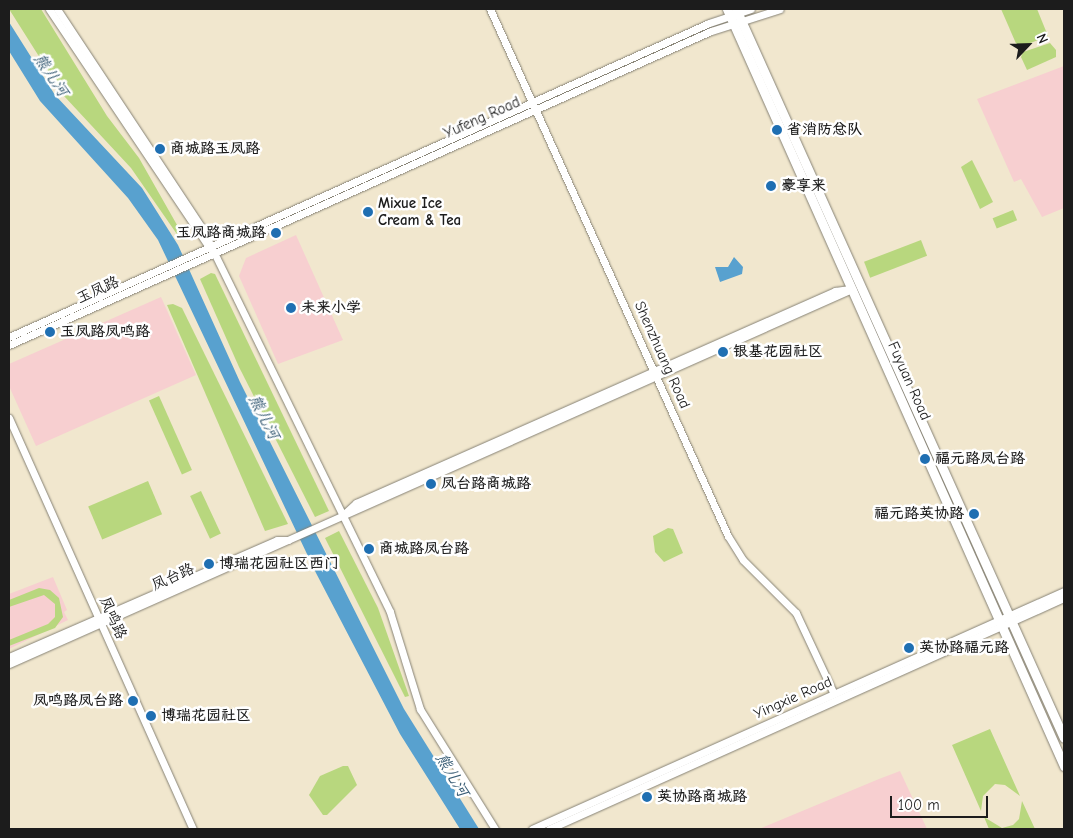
<!DOCTYPE html>
<meta charset="utf-8">
<style>
body{margin:0}
#map{position:relative;width:1073px;height:838px;overflow:hidden;background:#f1e7ce;font-family:"Comic Neue","LXGW WenKai TC",sans-serif}
div>[style]{position:absolute}
.built>*{inset:0;background:#f7cfd0}
.green>*{inset:0;background:#b8d77e;transform-origin:0 0}
.water>*{inset:0;background:#58a1cf}
.roads{filter:drop-shadow(0 0 1px #868275) drop-shadow(0 0 1px #868275)}
.minor>*{height:7px;margin:-3.5px;padding:0 3.5px;transform-origin:3.5px;border-radius:3.5px;background:#fff}
.major>*{height:9px;margin:-4.5px;padding:0 4.5px;transform-origin:4.5px;border-radius:4.5px;background:#fff}
.dots>*{width:14px;height:14px;translate:-50% -50%;box-sizing:border-box;border:2px solid #fff;border-radius:50%}
span{translate:-50% -50%;white-space:nowrap;text-align:center;line-height:1.15;-webkit-text-stroke:5px #fff;paint-order:stroke}
.street-label{font-size:15px;color:#1c1c1c}
.poi-label{font-size:15px;color:#1c1c1c;font-weight:700}
.left{translate:0 -50%;text-align:left}
.right{translate:-100% -50%;text-align:right}
.water-label{font-size:16px;color:#3a5e76;font-style:italic}
.frame{position:absolute;inset:0;border:10px solid #1c1c1c;pointer-events:none}
.north{position:absolute;left:1003px;top:20px;width:50px;height:50px;-webkit-text-stroke:4px #fff;paint-order:stroke;rotate:66deg;font-size:14px;font-weight:700;line-height:20px;text-align:center;color:#1c1c1c}
.north::after{content:'';display:block;margin:auto;width:18px;height:22px;background:#1c1c1c;clip-path:polygon(50% 0,100% 100%,50% 72%,0 100%)}
.scale{position:absolute;left:890px;top:796px;width:98px;height:22px;box-sizing:border-box;border:2px solid #1c1c1c;border-top:0;padding-left:6px;font-size:15px;line-height:18px;white-space:nowrap;color:#1c1c1c;-webkit-text-stroke:4px #fff;paint-order:stroke}
</style>
<div id="map">
<div class="built">
<i style="clip-path:polygon(1064px 66px,1064px 208px,1042px 217px,1021px 179px,1014px 182px,977px 99px)"></i>
<i style="clip-path:polygon(296px 235px,343px 340px,278px 364px,239px 276px,246px 258px)"></i>
<i style="clip-path:polygon(161px 297px,196px 375px,36px 446px,9px 386px,9px 364px)"></i>
<i style="clip-path:polygon(53px 577px,67px 610px,64px 612px,68px 620px,9px 649px,9px 594px)"></i>
<i style="clip-path:polygon(900px 771px,927px 829px,759px 829px,879px 779px)"></i>
</div>
<div class="green">
<i style="clip-path:polygon(9px 9px,41px 9px,107px 116px,139px 158px,185px 239px,181px 240px,131px 168px,64px 96px)"></i>
<i style="clip-path:polygon(1001px 9px,1037px 9px,1048px 36px,1018px 48px)"></i>
<i style="clip-path:polygon(1050px 43px,1056px 50px,1056px 57px,1027px 70px,1021px 57px,1023px 52px)"></i>
<i style="clip-path:polygon(972px 160px,993px 202px,980px 209px,961px 167px)"></i>
<i style="left:1013px;top:210px;width:11px;height:22px;rotate:68deg"></i>
<i style="left:921px;top:240px;width:17px;height:61px;rotate:69deg"></i>
<i style="clip-path:polygon(211px 273px,215px 274px,329px 511px,315px 517px,239px 367px,200px 279px)"></i>
<i style="clip-path:polygon(173px 304px,182px 308px,288px 524px,265px 531px,167px 305px)"></i>
<i style="left:159px;top:396px;width:81px;height:11px;rotate:66deg"></i>
<i style="left:148px;top:481px;width:36px;height:65px;rotate:67deg"></i>
<i style="left:201px;top:491px;width:47px;height:12px;rotate:65deg"></i>
<i style="clip-path:polygon(668px 528px,673px 529px,683px 553px,664px 562px,655px 552px,653px 536px)"></i>
<i style="clip-path:polygon(339px 531px,378px 608px,409px 696px,405px 697px,325px 538px)"></i>
<i style="clip-path:polygon(39px 588px,50px 590px,59px 598px,63px 617px,55px 628px,9px 646px,9px 640px,48px 624px,55px 617px,55px 604px,44px 595px,9px 607px,9px 600px)"></i>
<i style="clip-path:polygon(990px 729px,1020px 796px,1005px 785px,995px 784px,983px 796px,981px 811px,952px 745px)"></i>
<i style="clip-path:polygon(343px 766px,348px 766px,357px 785px,327px 815px,323px 815px,309px 795px,320px 776px)"></i>
<i style="clip-path:polygon(1022px 801px,1035px 829px,989px 829px,984px 817px,1002px 828px,1013px 825px,1019px 819px)"></i>
</div>
<div class="water">
<i style="clip-path:polygon(9px 22px,55px 95px,142px 188px,178px 245px,240px 382px,404px 709px,479px 829px,460px 829px,400px 734px,316px 573px,158px 240px,128px 198px,40px 101px,9px 51px)"></i>
<i style="clip-path:polygon(734px 257px,743px 267px,742px 274px,720px 282px,715px 267px,728px 267px)"></i>
</div>
<div class="roads">
<div class="minor">
<i style="left:49px;top:9px;width:282px;rotate:56.1deg"></i>
<i style="left:57px;top:9px;width:265px;rotate:56.5deg"></i>
<i style="left:203px;top:230px;width:425px;rotate:63.9deg"></i>
<i style="left:390px;top:612px;width:102px;rotate:72.8deg"></i>
<i style="left:420px;top:709px;width:142px;rotate:58deg"></i>
<i style="left:490px;top:9px;width:578px;rotate:65.7deg"></i>
<i style="left:728px;top:536px;width:28px;rotate:58deg"></i>
<i style="left:743px;top:560px;width:75px;rotate:45deg"></i>
<i style="left:796px;top:613px;width:89px;rotate:64.9deg"></i>
<i style="left:9px;top:337px;width:767px;rotate:-24.16deg"></i>
<i style="left:709px;top:23px;width:44px;rotate:-18.4deg"></i>
<i style="left:9px;top:345px;width:769px;rotate:-24.1deg"></i>
<i style="left:711px;top:31px;width:72px;rotate:-17.7deg"></i>
<i style="left:9px;top:418px;width:450px;rotate:65.9deg"></i>
<i style="left:345px;top:513px;width:15px;rotate:-42deg"></i>
<i style="left:356px;top:503px;width:524px;rotate:-23.87deg"></i>
<i style="left:835px;top:291px;width:15px;rotate:-8deg"></i>
<i style="left:9px;top:657px;width:292px;rotate:-23.6deg"></i>
<i style="left:277px;top:540px;width:11px"></i>
<i style="left:9px;top:664px;width:923px;rotate:-23.98deg"></i>
<i style="left:532px;top:829px;width:583px;rotate:-24.1deg"></i>
<i style="left:549px;top:829px;width:564px;rotate:-24.16deg"></i>
</div>
<div class="major">
<i style="left:727px;top:9px;width:829px;rotate:66deg"></i>
<i style="left:736px;top:9px;width:799px;rotate:65.78deg"></i>
</div>
</div>
<div class="dots">
<i style="left:777px;top:130px;background:#1f6fb2"></i>
<i style="left:160px;top:149px;background:#1f6fb2"></i>
<i style="left:771px;top:186px;background:#1f6fb2"></i>
<i style="left:368px;top:212px;background:#1f6fb2"></i>
<i style="left:276px;top:233px;background:#1f6fb2"></i>
<i style="left:291px;top:308px;background:#1f6fb2"></i>
<i style="left:50px;top:332px;background:#1f6fb2"></i>
<i style="left:723px;top:352px;background:#1f6fb2"></i>
<i style="left:925px;top:459px;background:#1f6fb2"></i>
<i style="left:431px;top:484px;background:#1f6fb2"></i>
<i style="left:974px;top:514px;background:#1f6fb2"></i>
<i style="left:369px;top:549px;background:#1f6fb2"></i>
<i style="left:209px;top:564px;background:#1f6fb2"></i>
<i style="left:909px;top:648px;background:#1f6fb2"></i>
<i style="left:133px;top:701px;background:#1f6fb2"></i>
<i style="left:151px;top:716px;background:#1f6fb2"></i>
<i style="left:647px;top:797px;background:#1f6fb2"></i>
</div>
<div class="street-label">
<span style="left:482px;top:118px;rotate:-24deg">Yufeng Road</span>
<span style="left:98px;top:290px;rotate:-24deg">玉凤路</span>
<span style="left:662px;top:355px;rotate:66deg">Shenzhuang Road</span>
<span style="left:909px;top:381px;rotate:66deg">Fuyuan Road</span>
<span style="left:173px;top:577px;rotate:-24deg">凤台路</span>
<span style="left:113px;top:618px;rotate:66deg">凤鸣路</span>
<span style="left:793px;top:698px;rotate:-24deg">Yingxie Road</span>
</div>
<div class="poi-label">
<span class="left" style="left:787px;top:130px">省消防总队</span>
<span class="left" style="left:170px;top:149px">商城路玉凤路</span>
<span class="left" style="left:781px;top:186px">豪享来</span>
<span class="left" style="left:378px;top:212px">Mixue Ice<br>Cream &amp; Tea</span>
<span class="right" style="left:266px;top:233px">玉凤路商城路</span>
<span class="left" style="left:301px;top:308px">未来小学</span>
<span class="left" style="left:60px;top:332px">玉凤路凤鸣路</span>
<span class="left" style="left:733px;top:352px">银基花园社区</span>
<span class="left" style="left:935px;top:459px">福元路凤台路</span>
<span class="left" style="left:441px;top:484px">凤台路商城路</span>
<span class="right" style="left:964px;top:514px">福元路英协路</span>
<span class="left" style="left:379px;top:549px">商城路凤台路</span>
<span class="left" style="left:219px;top:564px">博瑞花园社区西门</span>
<span class="left" style="left:919px;top:648px">英协路福元路</span>
<span class="right" style="left:123px;top:701px">凤鸣路凤台路</span>
<span class="left" style="left:161px;top:716px">博瑞花园社区</span>
<span class="left" style="left:657px;top:797px">英协路商城路</span>
</div>
<div class="water-label">
<span style="left:51px;top:75px;rotate:56deg">熊儿河</span>
<span style="left:264px;top:417px;rotate:63deg">熊儿河</span>
<span style="left:452px;top:775px;rotate:59deg">熊儿河</span>
</div>
<div class="frame"></div>
<div class="north">N</div>
<div class="scale">100 m</div>
</div>
